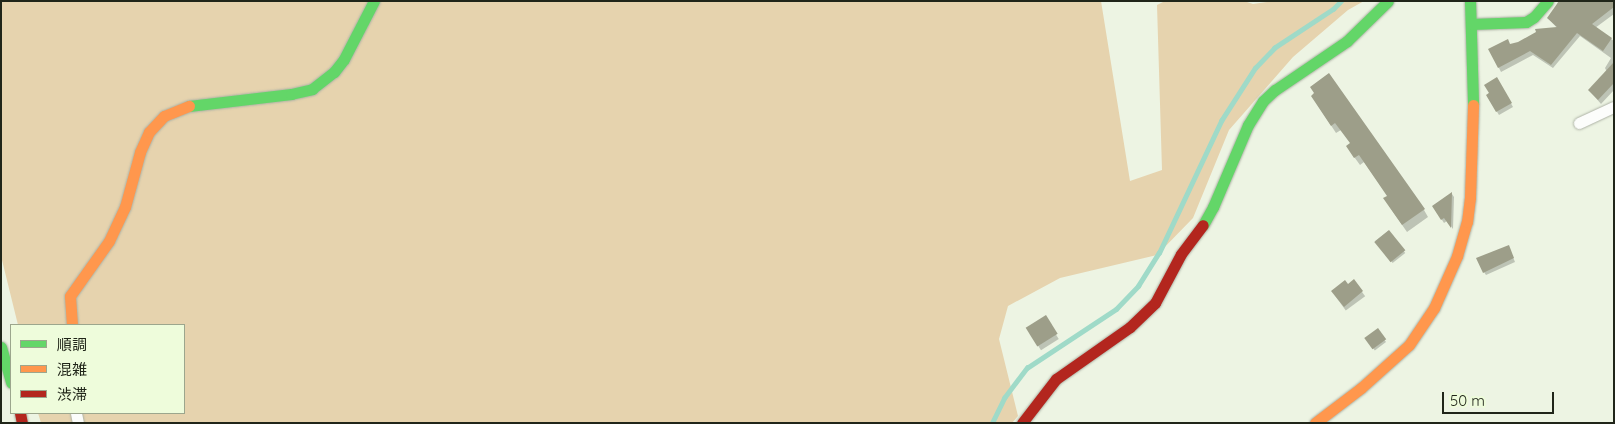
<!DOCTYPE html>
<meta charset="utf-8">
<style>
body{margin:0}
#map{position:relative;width:1615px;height:424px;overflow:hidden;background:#edf4e3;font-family:Quicksand,"Noto Sans JP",sans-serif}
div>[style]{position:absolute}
.forest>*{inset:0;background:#e6d3ae}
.shadow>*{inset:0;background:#0003;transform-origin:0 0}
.stream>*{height:4.5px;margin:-2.25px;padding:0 2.25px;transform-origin:2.25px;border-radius:2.25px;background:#9fdac8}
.building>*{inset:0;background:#9d9e89;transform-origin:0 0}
.roads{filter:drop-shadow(0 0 1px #adb2a5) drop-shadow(0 0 1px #adb2a5)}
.street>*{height:11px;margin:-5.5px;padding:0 5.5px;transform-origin:5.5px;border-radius:5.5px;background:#fcfdfb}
.fast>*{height:11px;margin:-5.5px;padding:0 5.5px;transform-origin:5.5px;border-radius:5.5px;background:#63d668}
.slow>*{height:11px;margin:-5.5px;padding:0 5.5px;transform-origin:5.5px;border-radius:5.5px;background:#ff974d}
.jam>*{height:11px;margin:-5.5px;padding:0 5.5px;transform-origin:5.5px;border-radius:5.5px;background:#b3261e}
span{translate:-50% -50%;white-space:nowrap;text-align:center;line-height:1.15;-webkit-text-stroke:5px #eefcdb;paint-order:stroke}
.frame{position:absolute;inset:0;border:2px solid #202519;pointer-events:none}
.legend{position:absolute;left:10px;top:324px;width:175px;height:90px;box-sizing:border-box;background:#eefcdb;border:1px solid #9ca68d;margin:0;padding:6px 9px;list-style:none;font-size:15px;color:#202519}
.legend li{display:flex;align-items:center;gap:10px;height:25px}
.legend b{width:25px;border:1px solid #9ca68d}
.scale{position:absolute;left:1442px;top:392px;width:112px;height:22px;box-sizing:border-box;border:2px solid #202519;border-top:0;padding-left:6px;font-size:15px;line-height:18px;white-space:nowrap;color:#202519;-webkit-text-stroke:4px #eefcdb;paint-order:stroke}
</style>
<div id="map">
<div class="forest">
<i style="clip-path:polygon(1px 1px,1101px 1px,1130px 181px,1162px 170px,1157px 5px,1165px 1px,1244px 1px,1253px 4px,1273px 1px,1364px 1px,1348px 10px,1293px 57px,1229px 130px,1193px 218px,1157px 255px,1060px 278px,1008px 306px,999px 339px,1018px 416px,1012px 423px,41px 423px,38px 413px,184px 413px,184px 325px,18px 325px,1px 256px)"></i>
</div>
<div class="shadow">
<i style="clip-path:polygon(1558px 1px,1614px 1px,1614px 14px,1595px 28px,1614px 41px,1614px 90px,1601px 104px,1589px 90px,1607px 72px,1605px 68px,1611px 58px,1580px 36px,1553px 68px,1533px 55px,1501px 72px,1490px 50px,1510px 46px,1557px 28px,1548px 18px,1557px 8px)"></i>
<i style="clip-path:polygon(1497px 79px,1513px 107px,1499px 115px,1487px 96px)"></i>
<i style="clip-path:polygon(1317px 104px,1424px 210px,1428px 217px,1407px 232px,1389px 206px,1388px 196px,1364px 162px,1360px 165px,1352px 154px,1351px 144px,1341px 130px,1336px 133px)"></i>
<i style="clip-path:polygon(1452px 194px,1454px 197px,1453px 229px,1447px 221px,1444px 223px,1433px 206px)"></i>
<i style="left:1388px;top:231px;width:28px;height:16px;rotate:52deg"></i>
<i style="clip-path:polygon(1510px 250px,1515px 262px,1486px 275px,1484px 272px)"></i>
<i style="left:1354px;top:281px;width:19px;height:24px;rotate:54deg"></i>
<i style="left:1045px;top:317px;width:26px;height:21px;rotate:58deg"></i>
<i style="left:1377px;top:330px;width:15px;height:14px;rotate:53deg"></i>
</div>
<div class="stream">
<i style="left:992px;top:423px;width:28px;rotate:-64deg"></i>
<i style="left:1004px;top:398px;width:38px;rotate:-53deg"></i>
<i style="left:1027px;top:368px;width:107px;rotate:-33.5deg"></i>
<i style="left:1116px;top:309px;width:32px;rotate:-46deg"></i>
<i style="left:1138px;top:286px;width:39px;rotate:-58deg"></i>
<i style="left:1159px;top:253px;width:146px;rotate:-64.8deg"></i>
<i style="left:1221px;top:121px;width:63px;rotate:-57.3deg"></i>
<i style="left:1255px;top:68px;width:28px;rotate:-46deg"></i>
<i style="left:1274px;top:48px;width:71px;rotate:-33.5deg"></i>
<i style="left:1333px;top:9px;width:11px;rotate:-45deg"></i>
</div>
<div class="building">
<i style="clip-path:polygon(1559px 1px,1614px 1px,1614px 7px,1592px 24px,1612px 38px,1603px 51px,1577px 33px,1551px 65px,1530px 51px,1498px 68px,1488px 49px,1508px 39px,1510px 44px,1518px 42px,1536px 32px,1535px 29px,1557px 27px,1547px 18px)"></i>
<i style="clip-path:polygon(1614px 62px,1614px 83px,1598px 100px,1588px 90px)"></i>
<i style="clip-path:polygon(1329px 73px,1425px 209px,1402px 225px,1383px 198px,1387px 196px,1359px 155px,1354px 158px,1346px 146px,1350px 143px,1335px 123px,1331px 126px,1311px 96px,1314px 93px,1310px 87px)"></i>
<i style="clip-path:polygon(1497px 77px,1512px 103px,1496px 112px,1486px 95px,1489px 93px,1484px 85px)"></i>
<i style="clip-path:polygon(1452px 192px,1451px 228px,1444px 218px,1441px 220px,1432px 206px)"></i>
<i style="left:1389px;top:230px;width:26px;height:19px;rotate:51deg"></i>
<i style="clip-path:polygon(1509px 245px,1514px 258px,1483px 273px,1476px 258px)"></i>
<i style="clip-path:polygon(1354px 279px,1363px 291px,1344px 307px,1331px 291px,1345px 280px,1348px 284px)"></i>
<i style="left:1046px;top:315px;width:22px;height:24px;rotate:58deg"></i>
<i style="left:1378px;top:328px;width:14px;height:17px;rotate:54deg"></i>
</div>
<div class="roads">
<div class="street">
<i style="left:1579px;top:123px;width:38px;rotate:-25deg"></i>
<i style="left:76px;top:413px;width:10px;rotate:79deg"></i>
</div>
<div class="fast">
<i style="left:1470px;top:1px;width:104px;rotate:88.3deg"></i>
<i style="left:1471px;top:24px;width:55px;rotate:-2.1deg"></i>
<i style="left:1526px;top:22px;width:9px;rotate:-32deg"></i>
<i style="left:1534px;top:17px;width:21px;rotate:-49deg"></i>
<i style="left:189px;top:106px;width:103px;rotate:-6.7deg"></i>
<i style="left:291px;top:94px;width:22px;rotate:-13deg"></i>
<i style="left:312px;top:89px;width:28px;rotate:-38deg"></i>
<i style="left:334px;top:72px;width:16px;rotate:-52deg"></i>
<i style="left:344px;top:59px;width:65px;rotate:-62.7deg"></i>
<i style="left:1203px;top:225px;width:21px;rotate:-61deg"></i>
<i style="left:1213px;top:207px;width:89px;rotate:-66.9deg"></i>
<i style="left:1248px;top:125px;width:28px;rotate:-58deg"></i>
<i style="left:1263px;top:101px;width:16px;rotate:-43deg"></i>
<i style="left:1275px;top:90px;width:87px;rotate:-34.2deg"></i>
<i style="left:1347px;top:41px;width:57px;rotate:-44.3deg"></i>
<i style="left:1px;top:347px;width:37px;rotate:74deg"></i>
</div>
<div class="slow">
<i style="left:72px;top:325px;width:29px;rotate:-94deg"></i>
<i style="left:70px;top:296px;width:67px;rotate:-54.7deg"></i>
<i style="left:109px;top:241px;width:38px;rotate:-65deg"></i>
<i style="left:125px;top:207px;width:57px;rotate:-74.7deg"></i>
<i style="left:140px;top:152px;width:22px;rotate:-66deg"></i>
<i style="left:149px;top:132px;width:22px;rotate:-47deg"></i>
<i style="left:164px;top:116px;width:27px;rotate:-22deg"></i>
<i style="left:1315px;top:423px;width:58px;rotate:-37.3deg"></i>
<i style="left:1361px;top:388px;width:64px;rotate:-41.9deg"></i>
<i style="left:1409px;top:345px;width:45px;rotate:-56deg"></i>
<i style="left:1434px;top:308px;width:57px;rotate:-66.1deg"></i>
<i style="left:1457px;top:256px;width:35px;rotate:-74deg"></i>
<i style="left:1467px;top:222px;width:25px;rotate:-83deg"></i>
<i style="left:1470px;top:197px;width:92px;rotate:-88.1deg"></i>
</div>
<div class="jam">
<i style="left:20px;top:413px;width:10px;rotate:79deg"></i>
<i style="left:1022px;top:423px;width:56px;rotate:-52.3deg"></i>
<i style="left:1056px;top:379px;width:90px;rotate:-35.1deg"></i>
<i style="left:1130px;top:327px;width:35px;rotate:-44deg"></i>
<i style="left:1155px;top:303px;width:55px;rotate:-62deg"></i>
<i style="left:1181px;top:254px;width:36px;rotate:-53deg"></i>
</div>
</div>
<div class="frame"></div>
<ul class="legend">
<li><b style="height:6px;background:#63d668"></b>順調</li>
<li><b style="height:6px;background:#ff974d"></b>混雑</li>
<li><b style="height:6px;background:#b3261e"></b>渋滞</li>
</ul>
<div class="scale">50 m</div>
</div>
